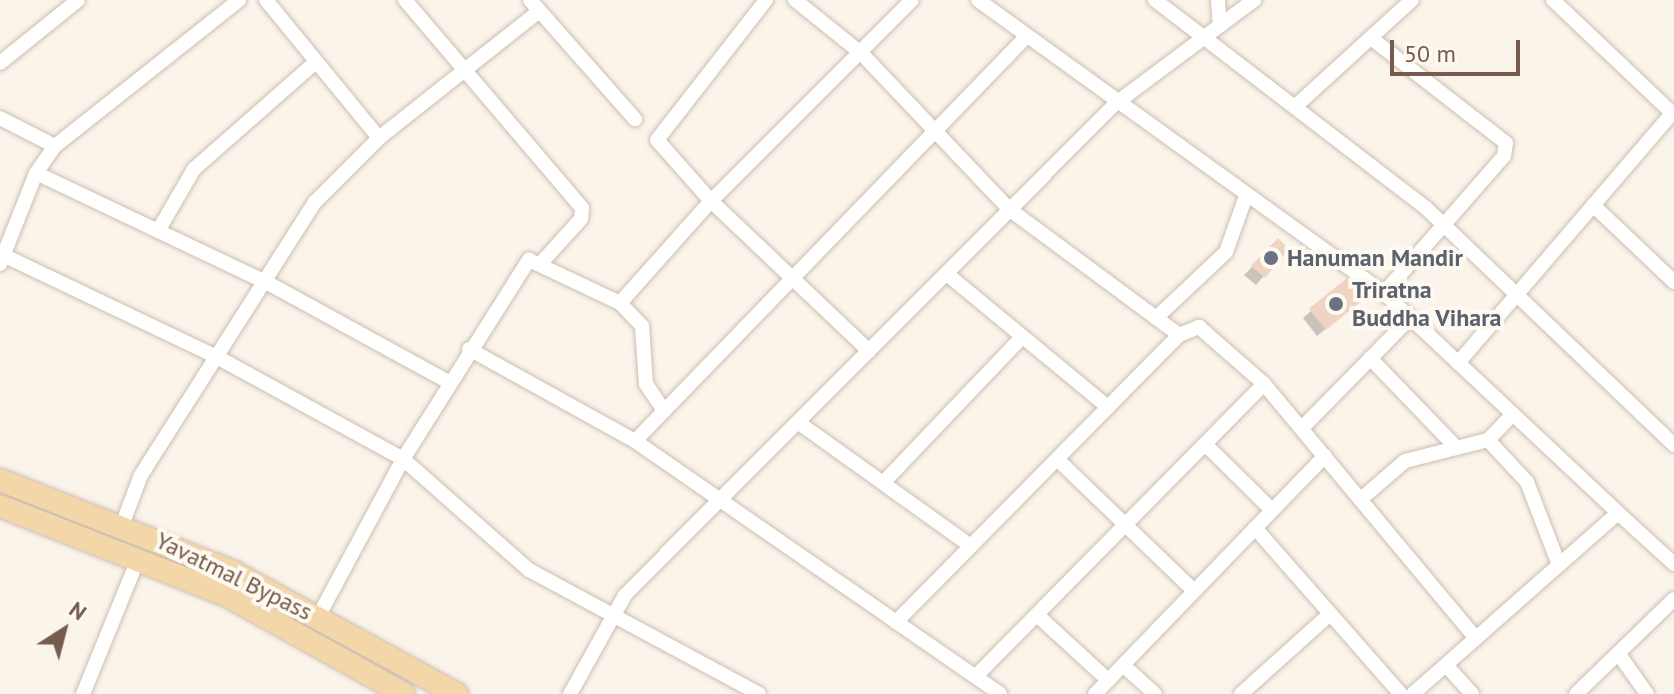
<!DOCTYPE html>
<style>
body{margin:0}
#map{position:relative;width:1674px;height:694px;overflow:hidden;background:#fbf4ea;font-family:"PT Sans",sans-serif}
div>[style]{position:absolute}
.shadow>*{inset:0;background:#0003}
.building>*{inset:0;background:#efd4c4;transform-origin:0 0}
.roads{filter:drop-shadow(0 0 2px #cdbdb1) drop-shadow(0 0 2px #cdbdb1)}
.minor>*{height:14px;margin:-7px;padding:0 7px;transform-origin:7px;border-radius:7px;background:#fff}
.primary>*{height:22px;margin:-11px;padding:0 11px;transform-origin:11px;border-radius:11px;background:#f4d7a8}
.dots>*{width:22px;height:22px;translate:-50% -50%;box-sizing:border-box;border:4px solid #fef9f1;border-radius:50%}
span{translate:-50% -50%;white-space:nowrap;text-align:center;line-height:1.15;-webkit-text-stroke:8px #fef9f1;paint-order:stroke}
.worship-label{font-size:24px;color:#5b616d;font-weight:700}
.left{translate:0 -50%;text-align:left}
.street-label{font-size:24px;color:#755c4f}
.north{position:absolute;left:24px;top:590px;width:80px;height:80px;-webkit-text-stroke:6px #fef9f1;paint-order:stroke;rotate:36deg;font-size:22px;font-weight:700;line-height:32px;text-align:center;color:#755c4f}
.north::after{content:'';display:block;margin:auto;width:28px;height:36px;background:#755c4f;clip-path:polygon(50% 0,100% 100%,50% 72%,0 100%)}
.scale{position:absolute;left:1390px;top:40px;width:130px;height:36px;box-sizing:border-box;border:4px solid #755c4f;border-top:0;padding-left:10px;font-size:24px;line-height:28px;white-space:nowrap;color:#755c4f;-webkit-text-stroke:6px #fef9f1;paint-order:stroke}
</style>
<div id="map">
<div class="shadow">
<i style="clip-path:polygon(1278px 241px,1287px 250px,1256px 285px,1244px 275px)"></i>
<i style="clip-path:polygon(1353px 306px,1317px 336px,1303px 318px,1311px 311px)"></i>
</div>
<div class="building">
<i style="clip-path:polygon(1278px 238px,1289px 249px,1265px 278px,1251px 266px)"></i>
<i style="left:1347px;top:278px;width:27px;height:49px;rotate:51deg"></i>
</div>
<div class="roads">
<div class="minor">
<i style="left:266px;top:0;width:178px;rotate:50.7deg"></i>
<i style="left:405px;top:0;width:273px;rotate:49.6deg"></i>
<i style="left:582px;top:208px;width:11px;rotate:95deg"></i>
<i style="left:581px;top:219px;width:59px;rotate:132.3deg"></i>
<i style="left:530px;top:0;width:159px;rotate:48.6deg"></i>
<i style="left:766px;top:0;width:177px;rotate:127.9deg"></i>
<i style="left:657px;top:140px;width:81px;rotate:48.5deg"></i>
<i style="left:711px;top:201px;width:218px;rotate:43.5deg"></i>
<i style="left:795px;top:0;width:85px;rotate:38.8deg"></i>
<i style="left:861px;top:53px;width:215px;rotate:46.5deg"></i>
<i style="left:1009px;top:209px;width:212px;rotate:36.5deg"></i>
<i style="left:978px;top:0;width:501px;rotate:35.82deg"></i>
<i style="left:1384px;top:293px;width:321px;rotate:43.2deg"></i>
<i style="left:1618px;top:513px;width:273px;rotate:138.6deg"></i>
<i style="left:1155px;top:0;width:342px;rotate:37.5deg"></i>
<i style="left:1426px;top:208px;width:343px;rotate:43.7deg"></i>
<i style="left:1218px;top:0;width:26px;rotate:86deg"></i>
<i style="left:1553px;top:0;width:167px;rotate:43.5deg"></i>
<i style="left:1371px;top:38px;width:171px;rotate:37.9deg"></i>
<i style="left:1506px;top:143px;width:13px;rotate:99deg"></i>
<i style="left:1504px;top:156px;width:182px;rotate:131.2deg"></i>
<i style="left:0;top:63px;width:100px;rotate:-38.9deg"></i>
<i style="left:1298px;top:104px;width:154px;rotate:-42.4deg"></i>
<i style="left:0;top:118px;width:62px;rotate:27deg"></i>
<i style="left:36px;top:173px;width:255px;rotate:25.4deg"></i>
<i style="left:266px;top:282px;width:209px;rotate:28.7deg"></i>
<i style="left:1593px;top:205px;width:112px;rotate:43.5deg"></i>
<i style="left:158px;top:231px;width:72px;rotate:-59.9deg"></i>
<i style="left:194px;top:169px;width:162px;rotate:-41.3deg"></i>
<i style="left:3px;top:255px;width:237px;rotate:25.5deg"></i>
<i style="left:217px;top:357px;width:212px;rotate:28.7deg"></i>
<i style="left:403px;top:459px;width:168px;rotate:41.4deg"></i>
<i style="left:529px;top:570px;width:261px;rotate:28.3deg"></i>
<i style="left:0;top:264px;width:98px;rotate:-68.4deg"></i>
<i style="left:36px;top:173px;width:33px;rotate:-55deg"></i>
<i style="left:55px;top:146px;width:235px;rotate:-38.4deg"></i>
<i style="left:947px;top:274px;width:209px;rotate:39.6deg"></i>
<i style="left:620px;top:303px;width:32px;rotate:46deg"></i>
<i style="left:642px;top:326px;width:58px;rotate:86.1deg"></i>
<i style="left:646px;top:384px;width:32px;rotate:56deg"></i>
<i style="left:1156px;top:318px;width:96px;rotate:-43.3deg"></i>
<i style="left:1226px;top:252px;width:59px;rotate:-70.3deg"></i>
<i style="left:469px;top:349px;width:190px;rotate:29deg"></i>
<i style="left:635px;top:441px;width:444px;rotate:34.7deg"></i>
<i style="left:1370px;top:358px;width:121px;rotate:46deg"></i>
<i style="left:1458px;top:363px;width:329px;rotate:-49.4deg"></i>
<i style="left:799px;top:423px;width:211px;rotate:35.6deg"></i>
<i style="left:1302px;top:428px;width:154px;rotate:-45.5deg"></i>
<i style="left:1488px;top:440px;width:57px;rotate:47.1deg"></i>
<i style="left:1527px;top:482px;width:89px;rotate:68.9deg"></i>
<i style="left:635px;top:441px;width:562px;rotate:-45.94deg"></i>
<i style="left:1205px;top:444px;width:94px;rotate:44.6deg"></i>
<i style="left:1057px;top:459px;width:190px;rotate:43.9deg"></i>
<i style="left:883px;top:483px;width:202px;rotate:-46.4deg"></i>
<i style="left:1361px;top:499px;width:58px;rotate:-40.8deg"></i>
<i style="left:1405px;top:461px;width:86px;rotate:-14.2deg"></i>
<i style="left:1488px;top:440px;width:36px;rotate:-46deg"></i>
<i style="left:1618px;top:513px;width:76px;rotate:42.3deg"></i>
<i style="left:122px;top:525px;width:53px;rotate:-69.2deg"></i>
<i style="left:141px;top:475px;width:324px;rotate:-57.5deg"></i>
<i style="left:315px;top:202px;width:91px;rotate:-45deg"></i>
<i style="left:379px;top:138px;width:204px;rotate:-38.4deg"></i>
<i style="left:1255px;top:528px;width:221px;rotate:48.7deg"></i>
<i style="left:1037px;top:615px;width:96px;rotate:42.5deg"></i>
<i style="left:318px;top:617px;width:179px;rotate:-61.7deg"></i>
<i style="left:403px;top:459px;width:236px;rotate:-57.7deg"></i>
<i style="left:529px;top:260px;width:101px;rotate:25.3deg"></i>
<i style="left:620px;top:303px;width:137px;rotate:-48.3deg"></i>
<i style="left:711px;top:201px;width:284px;rotate:-45deg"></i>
<i style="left:896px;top:622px;width:403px;rotate:-45.4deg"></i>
<i style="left:1179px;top:335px;width:22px;rotate:-22deg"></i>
<i style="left:1199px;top:327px;width:86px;rotate:41.2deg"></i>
<i style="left:1264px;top:384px;width:331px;rotate:50.2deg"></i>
<i style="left:1618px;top:653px;width:50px;rotate:54.7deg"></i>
<i style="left:1123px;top:665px;width:43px;rotate:42.2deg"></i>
<i style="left:1446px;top:665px;width:39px;rotate:48deg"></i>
<i style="left:977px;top:675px;width:409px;rotate:-45.4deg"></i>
<i style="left:83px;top:694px;width:146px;rotate:-67.8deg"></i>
<i style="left:570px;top:694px;width:113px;rotate:-60.9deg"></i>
<i style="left:625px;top:595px;width:694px;rotate:-45.06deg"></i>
<i style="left:1115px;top:104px;width:174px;rotate:-36.8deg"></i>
<i style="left:1095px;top:694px;width:331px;rotate:-46deg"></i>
<i style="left:1241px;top:694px;width:120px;rotate:-42deg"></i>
<i style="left:1576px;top:694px;width:136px;rotate:-44.1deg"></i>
</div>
<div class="primary">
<i style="left:0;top:480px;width:251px;rotate:21.5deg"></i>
<i style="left:233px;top:572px;width:255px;rotate:28.6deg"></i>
<i style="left:0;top:506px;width:245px;rotate:21.5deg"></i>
<i style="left:228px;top:596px;width:201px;rotate:29.1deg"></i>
</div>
</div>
<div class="dots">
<i style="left:1271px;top:258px;background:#6b7280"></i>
<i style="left:1336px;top:304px;background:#6b7280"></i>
</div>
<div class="worship-label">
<span class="left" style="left:1287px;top:258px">Hanuman Mandir</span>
<span class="left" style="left:1352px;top:304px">Triratna<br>Buddha Vihara</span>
</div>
<div class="street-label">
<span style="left:234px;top:576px;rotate:26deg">Yavatmal Bypass</span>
</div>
<div class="north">N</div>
<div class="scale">50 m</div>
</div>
